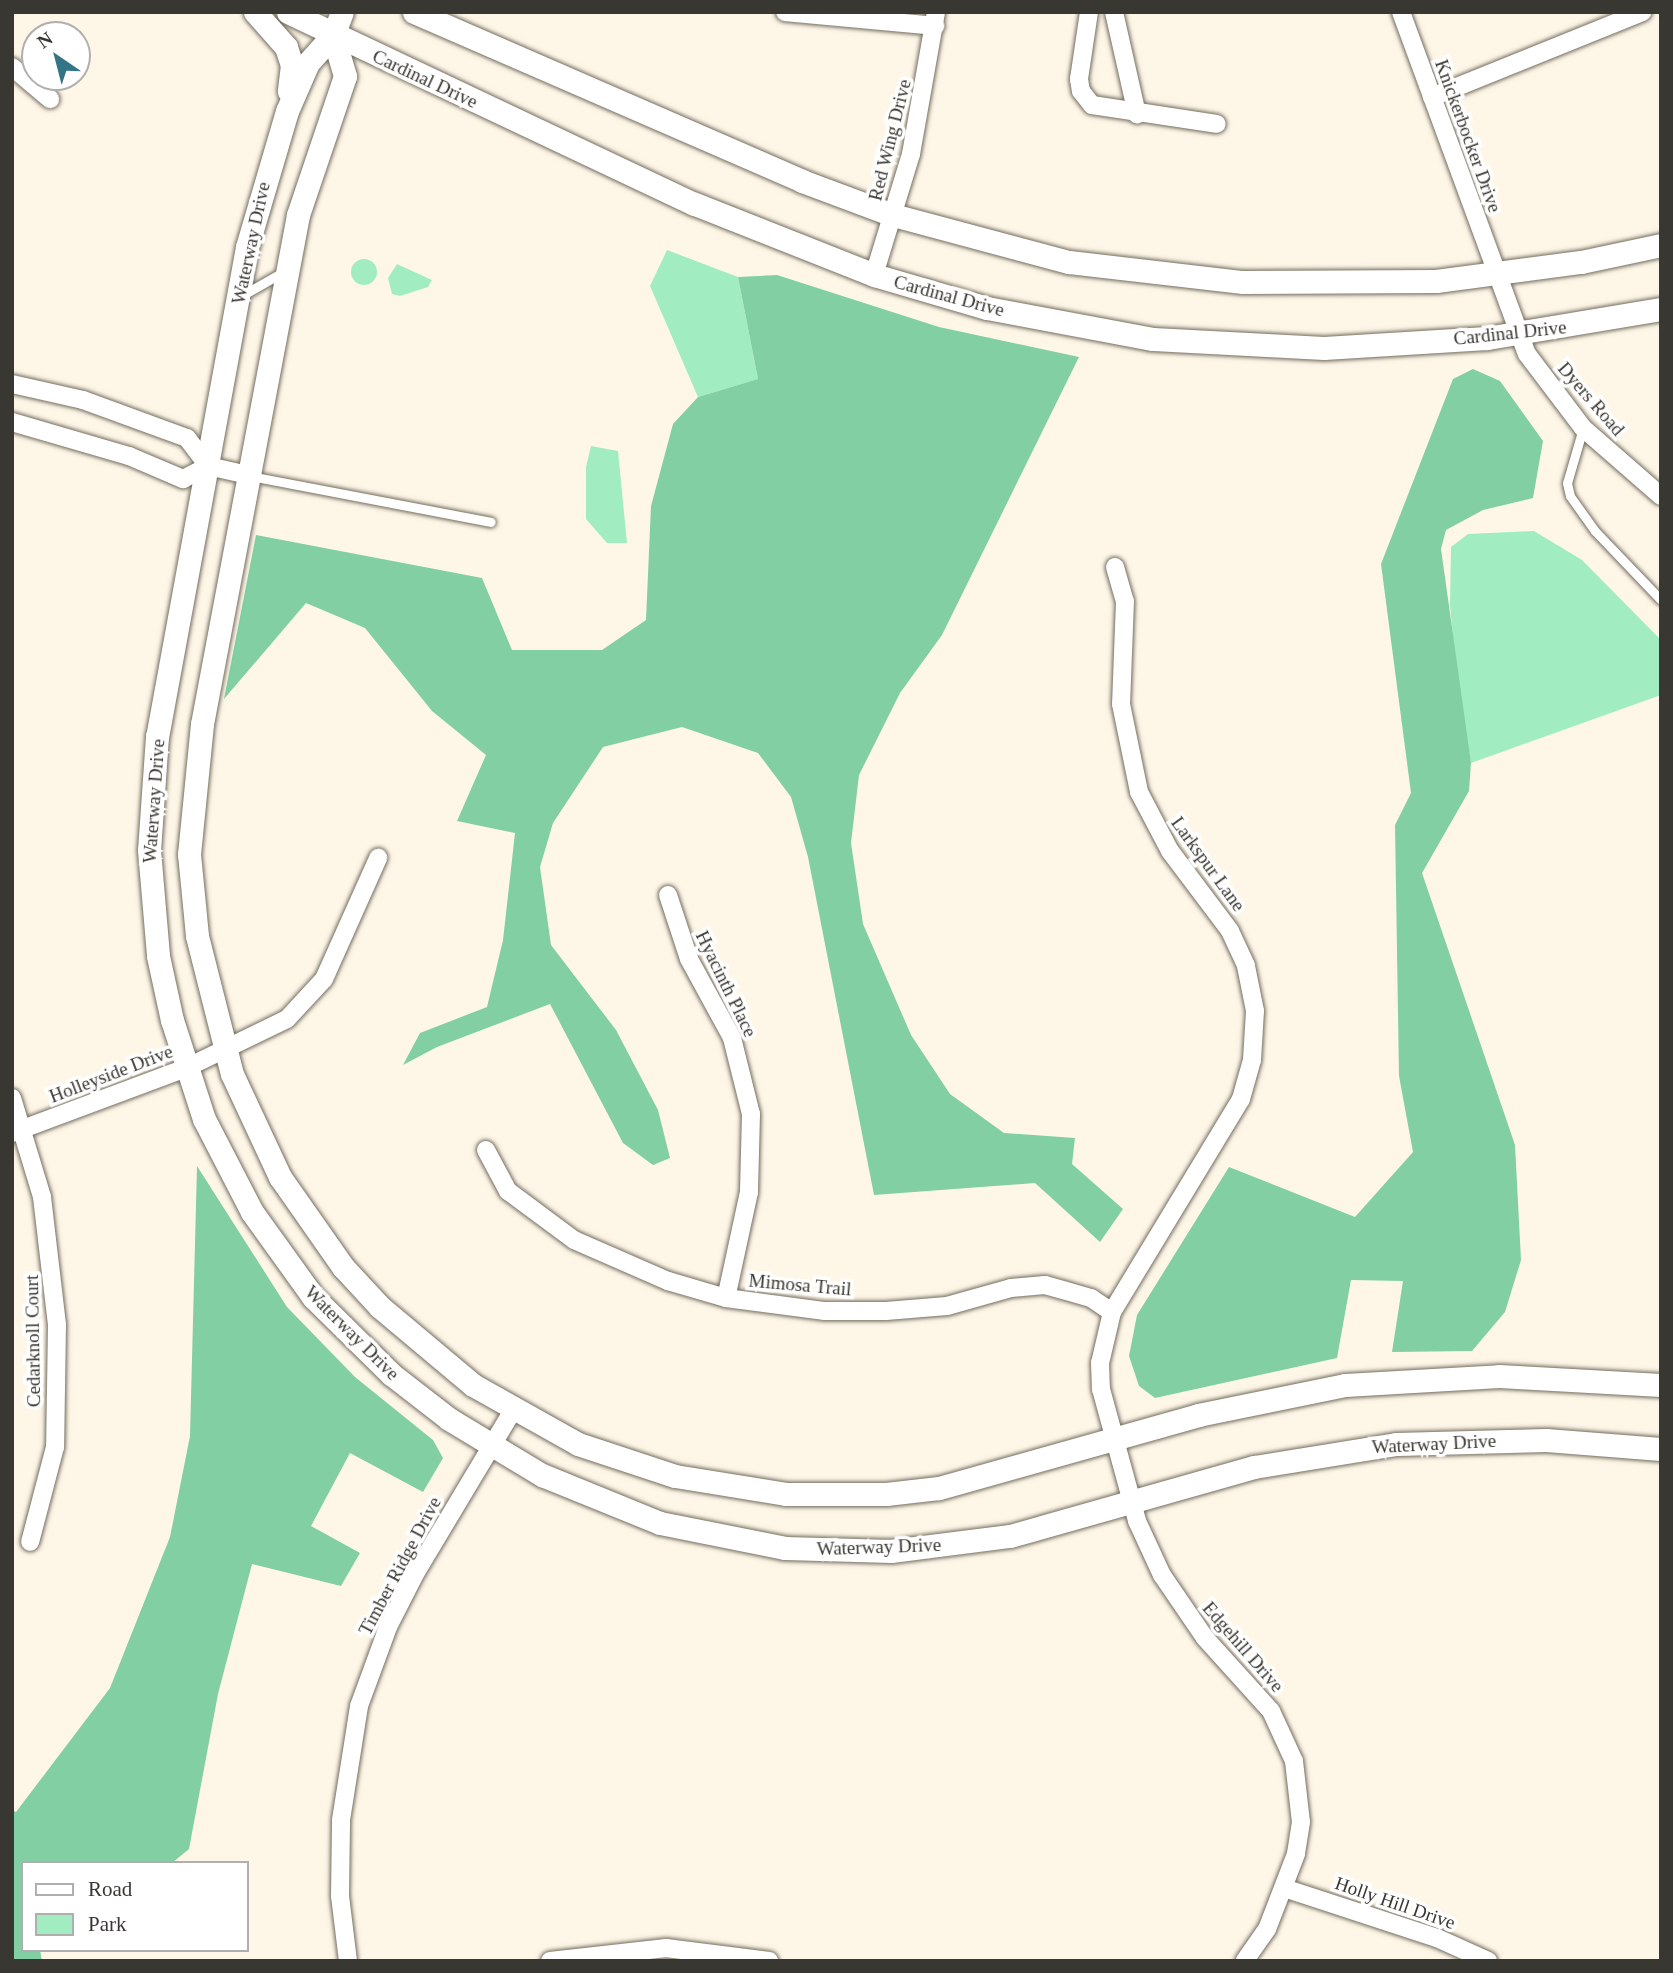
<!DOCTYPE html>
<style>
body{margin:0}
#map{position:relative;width:1673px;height:1973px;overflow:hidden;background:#fef7e8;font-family:"Times New Roman",serif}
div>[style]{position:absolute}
.green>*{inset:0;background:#a1edc1}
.round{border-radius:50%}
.forest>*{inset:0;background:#81cfa3}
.roads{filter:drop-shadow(0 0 2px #736c5f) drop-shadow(0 0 2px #736c5f)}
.lane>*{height:9px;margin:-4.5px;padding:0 4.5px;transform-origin:4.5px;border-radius:4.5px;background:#fff}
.street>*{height:18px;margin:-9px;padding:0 9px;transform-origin:9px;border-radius:9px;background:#fff}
.secondary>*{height:23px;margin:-11.5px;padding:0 11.5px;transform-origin:11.5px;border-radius:11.5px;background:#fff}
span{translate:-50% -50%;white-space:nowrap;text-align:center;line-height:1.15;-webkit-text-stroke:7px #fff;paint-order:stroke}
.street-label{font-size:19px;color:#393731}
.frame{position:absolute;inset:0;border:14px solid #393731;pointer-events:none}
.legend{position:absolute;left:21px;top:1861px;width:228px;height:91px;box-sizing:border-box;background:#fff;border:2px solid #b0afad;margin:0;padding:9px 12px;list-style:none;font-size:21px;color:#393731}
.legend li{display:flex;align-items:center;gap:14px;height:35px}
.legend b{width:35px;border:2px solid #b0afad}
.north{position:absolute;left:21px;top:21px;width:70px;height:70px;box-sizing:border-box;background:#fff;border:2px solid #b0afad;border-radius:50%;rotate:325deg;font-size:19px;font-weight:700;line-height:28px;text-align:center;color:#393731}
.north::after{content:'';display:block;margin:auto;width:24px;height:32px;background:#337487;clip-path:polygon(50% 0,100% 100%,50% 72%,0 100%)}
</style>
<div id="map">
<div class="green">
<i style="clip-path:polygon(667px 250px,738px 277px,758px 379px,698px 397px,650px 286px)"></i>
<i class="round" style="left:351px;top:259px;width:26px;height:26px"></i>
<i style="clip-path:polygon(397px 264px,432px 280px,428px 287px,400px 296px,392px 294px,388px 278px)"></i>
<i style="clip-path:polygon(591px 446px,618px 451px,627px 543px,607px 543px,586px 519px,586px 467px)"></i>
<i style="clip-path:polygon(1534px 531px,1582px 560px,1661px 640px,1661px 695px,1471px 763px,1457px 682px,1450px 605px,1451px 547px,1468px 534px)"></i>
</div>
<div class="forest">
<i style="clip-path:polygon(777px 275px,939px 327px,1079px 357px,942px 635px,900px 693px,859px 775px,851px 843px,863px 924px,911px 1035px,950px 1094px,1004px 1133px,1075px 1138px,1072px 1164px,1123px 1209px,1100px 1242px,1035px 1183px,874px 1195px,808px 857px,791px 797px,758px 753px,682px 727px,603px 747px,553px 823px,540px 867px,551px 945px,616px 1030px,658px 1110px,670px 1158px,653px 1165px,623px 1143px,550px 1004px,437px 1047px,403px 1065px,420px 1033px,487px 1007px,503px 940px,515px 833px,457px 821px,486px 755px,432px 711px,365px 628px,306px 603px,224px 699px,256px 535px,482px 578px,512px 650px,602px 650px,646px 620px,651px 506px,673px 424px,698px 397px,758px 379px,738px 277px)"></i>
<i style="clip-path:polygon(1473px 369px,1500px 381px,1543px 441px,1533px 498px,1483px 510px,1446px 530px,1441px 549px,1471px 763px,1469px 791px,1422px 873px,1515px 1145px,1521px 1260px,1505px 1312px,1472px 1351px,1392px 1352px,1403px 1281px,1351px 1280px,1337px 1358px,1155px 1398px,1139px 1386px,1129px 1356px,1137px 1315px,1229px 1167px,1355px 1217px,1413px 1152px,1399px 1076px,1395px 825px,1411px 793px,1381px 564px,1453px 379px)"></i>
<i style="clip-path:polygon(197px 1166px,287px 1307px,355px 1377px,433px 1440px,443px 1458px,423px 1492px,350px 1453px,311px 1526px,360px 1553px,341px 1586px,252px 1564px,218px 1694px,189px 1849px,172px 1863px,23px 1863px,23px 1950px,40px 1950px,42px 1961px,12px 1961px,12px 1810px,16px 1812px,110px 1688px,170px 1537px,190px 1436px)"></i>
</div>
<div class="roads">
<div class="lane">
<i style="left:241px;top:296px;width:48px;rotate:-29.7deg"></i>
<i style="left:1583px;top:428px;width:57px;rotate:106.2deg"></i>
<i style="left:1567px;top:483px;width:13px;rotate:77deg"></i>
<i style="left:1570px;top:496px;width:43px;rotate:54.5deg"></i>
<i style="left:1595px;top:531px;width:95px;rotate:46.3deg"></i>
<i style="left:250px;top:476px;width:245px;rotate:10.8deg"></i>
</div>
<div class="street">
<i style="left:785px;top:12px;width:151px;rotate:5.3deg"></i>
<i style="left:1089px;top:12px;width:68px;rotate:98.5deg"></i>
<i style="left:1079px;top:79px;width:12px;rotate:81deg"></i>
<i style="left:1081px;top:91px;width:18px;rotate:52deg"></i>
<i style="left:1092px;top:105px;width:126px;rotate:8.6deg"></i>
<i style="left:1114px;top:12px;width:105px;rotate:77.3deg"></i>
<i style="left:1401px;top:12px;width:364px;rotate:69.8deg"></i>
<i style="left:1527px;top:354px;width:93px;rotate:52.9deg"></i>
<i style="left:1583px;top:428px;width:103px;rotate:41.1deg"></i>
<i style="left:12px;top:67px;width:50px;rotate:40.1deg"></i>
<i style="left:1432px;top:97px;width:227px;rotate:-22deg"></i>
<i style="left:874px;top:275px;width:127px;rotate:-73deg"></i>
<i style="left:911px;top:154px;width:144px;rotate:-80deg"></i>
<i style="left:12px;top:384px;width:73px;rotate:12.7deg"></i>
<i style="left:83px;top:400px;width:111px;rotate:20.1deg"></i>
<i style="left:187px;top:438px;width:35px;rotate:53deg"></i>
<i style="left:12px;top:422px;width:122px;rotate:16.2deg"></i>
<i style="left:129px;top:456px;width:59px;rotate:23.1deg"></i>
<i style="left:183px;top:479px;width:28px;rotate:-27deg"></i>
<i style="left:208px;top:466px;width:41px;rotate:12.7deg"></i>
<i style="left:1115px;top:567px;width:35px;rotate:74deg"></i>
<i style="left:1125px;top:601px;width:103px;rotate:92.2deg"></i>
<i style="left:1121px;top:704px;width:90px;rotate:78.4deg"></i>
<i style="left:1139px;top:792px;width:67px;rotate:62.3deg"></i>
<i style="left:1170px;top:851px;width:100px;rotate:53.1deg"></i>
<i style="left:1230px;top:931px;width:38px;rotate:65deg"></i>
<i style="left:1246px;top:966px;width:46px;rotate:78.7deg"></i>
<i style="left:1255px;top:1011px;width:49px;rotate:93.5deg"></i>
<i style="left:1252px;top:1060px;width:41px;rotate:105.8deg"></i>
<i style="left:1241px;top:1099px;width:249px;rotate:121.2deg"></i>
<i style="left:1112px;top:1312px;width:52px;rotate:103.2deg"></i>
<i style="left:1100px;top:1363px;width:26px;rotate:88deg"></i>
<i style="left:1101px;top:1389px;width:137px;rotate:74.7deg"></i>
<i style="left:1137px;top:1521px;width:60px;rotate:65.2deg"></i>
<i style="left:1162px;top:1575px;width:76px;rotate:55.7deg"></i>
<i style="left:1205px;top:1638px;width:98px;rotate:47.9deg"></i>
<i style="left:1271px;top:1711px;width:55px;rotate:65.3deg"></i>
<i style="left:1294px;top:1761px;width:61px;rotate:83.5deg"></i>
<i style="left:1301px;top:1822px;width:32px;rotate:99deg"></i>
<i style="left:1296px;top:1854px;width:80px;rotate:111.1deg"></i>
<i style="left:1267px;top:1929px;width:39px;rotate:125deg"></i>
<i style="left:668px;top:895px;width:67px;rotate:71.8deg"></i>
<i style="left:689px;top:959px;width:90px;rotate:61.4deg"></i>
<i style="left:732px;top:1038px;width:78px;rotate:76deg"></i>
<i style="left:751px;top:1114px;width:78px;rotate:91.5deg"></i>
<i style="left:749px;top:1192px;width:108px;rotate:102.2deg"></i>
<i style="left:12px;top:1098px;width:103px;rotate:73.1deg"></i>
<i style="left:42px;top:1197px;width:129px;rotate:83.3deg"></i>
<i style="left:57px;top:1325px;width:122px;rotate:90.9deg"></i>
<i style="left:55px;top:1447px;width:98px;rotate:104.7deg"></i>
<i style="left:12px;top:1133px;width:186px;rotate:-20.5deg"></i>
<i style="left:186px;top:1068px;width:112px;rotate:-25.9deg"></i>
<i style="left:287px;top:1019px;width:54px;rotate:-47.2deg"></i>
<i style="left:324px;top:979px;width:133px;rotate:-65.9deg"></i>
<i style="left:486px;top:1150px;width:47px;rotate:61.8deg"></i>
<i style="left:508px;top:1191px;width:82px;rotate:36.6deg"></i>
<i style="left:574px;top:1240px;width:103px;rotate:23.6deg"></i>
<i style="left:668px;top:1281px;width:60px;rotate:16.3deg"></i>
<i style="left:726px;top:1298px;width:100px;rotate:7.5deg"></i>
<i style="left:825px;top:1311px;width:61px"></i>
<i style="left:886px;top:1311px;width:61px;rotate:-4.7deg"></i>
<i style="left:947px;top:1306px;width:66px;rotate:-15.7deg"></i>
<i style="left:1011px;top:1288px;width:34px;rotate:-5deg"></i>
<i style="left:1045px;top:1285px;width:48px;rotate:15.8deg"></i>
<i style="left:1091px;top:1298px;width:25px;rotate:34deg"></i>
<i style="left:1287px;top:1889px;width:158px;rotate:18.1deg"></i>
<i style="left:1437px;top:1938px;width:56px;rotate:24.3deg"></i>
<i style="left:348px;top:1961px;width:65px;rotate:-97deg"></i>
<i style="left:340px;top:1896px;width:76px;rotate:-89.2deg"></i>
<i style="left:341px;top:1820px;width:115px;rotate:-81deg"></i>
<i style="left:359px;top:1706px;width:84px;rotate:-69.8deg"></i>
<i style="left:388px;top:1627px;width:59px;rotate:-63deg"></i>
<i style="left:415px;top:1574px;width:191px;rotate:-59.1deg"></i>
<i style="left:550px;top:1961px;width:117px;rotate:-6.4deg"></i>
<i style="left:666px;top:1948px;width:104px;rotate:7.2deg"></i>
</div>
<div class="secondary">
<i style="left:255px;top:12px;width:47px;rotate:48.5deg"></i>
<i style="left:286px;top:47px;width:19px;rotate:72deg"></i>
<i style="left:292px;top:65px;width:26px;rotate:97deg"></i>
<i style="left:288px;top:12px;width:450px;rotate:25.3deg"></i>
<i style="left:695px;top:204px;width:193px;rotate:21.6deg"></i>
<i style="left:874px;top:275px;width:118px;rotate:16.3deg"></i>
<i style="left:987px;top:308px;width:169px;rotate:10.6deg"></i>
<i style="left:1153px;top:339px;width:171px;rotate:3deg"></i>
<i style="left:1324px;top:348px;width:163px;rotate:-3.5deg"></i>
<i style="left:1487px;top:338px;width:176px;rotate:-9.5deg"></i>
<i style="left:342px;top:12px;width:25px;rotate:111deg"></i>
<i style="left:333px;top:35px;width:38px;rotate:132deg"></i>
<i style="left:308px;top:63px;width:52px;rotate:113.6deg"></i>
<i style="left:287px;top:111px;width:142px;rotate:106.4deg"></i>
<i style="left:247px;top:247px;width:497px;rotate:100.4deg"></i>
<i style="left:157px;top:736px;width:114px;rotate:94deg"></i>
<i style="left:149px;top:850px;width:106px;rotate:85.1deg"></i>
<i style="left:158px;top:956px;width:66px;rotate:77.7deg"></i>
<i style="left:172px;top:1020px;width:104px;rotate:72.1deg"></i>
<i style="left:204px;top:1119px;width:105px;rotate:62.7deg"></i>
<i style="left:252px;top:1212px;width:105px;rotate:54.3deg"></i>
<i style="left:313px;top:1297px;width:110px;rotate:44.6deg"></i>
<i style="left:391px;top:1374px;width:73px;rotate:37.8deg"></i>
<i style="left:449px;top:1419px;width:109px;rotate:31.1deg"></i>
<i style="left:542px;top:1475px;width:127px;rotate:22.1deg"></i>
<i style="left:660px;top:1523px;width:127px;rotate:11.3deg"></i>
<i style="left:785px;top:1548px;width:106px;rotate:1.6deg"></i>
<i style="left:891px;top:1551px;width:120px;rotate:-7.2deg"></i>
<i style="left:1010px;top:1536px;width:254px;rotate:-15.8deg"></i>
<i style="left:1254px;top:1467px;width:144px;rotate:-9.2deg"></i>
<i style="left:1396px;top:1444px;width:150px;rotate:-1.5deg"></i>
<i style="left:1546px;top:1440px;width:115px;rotate:4.5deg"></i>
<i style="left:414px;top:12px;width:423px;rotate:23.5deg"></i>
<i style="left:802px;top:181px;width:97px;rotate:20.5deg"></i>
<i style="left:893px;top:215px;width:182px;rotate:15deg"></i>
<i style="left:1069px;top:262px;width:175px;rotate:6.6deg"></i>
<i style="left:1243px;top:282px;width:193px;rotate:-0.3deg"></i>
<i style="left:1436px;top:281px;width:146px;rotate:-7.5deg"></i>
<i style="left:1581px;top:262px;width:82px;rotate:-12deg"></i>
<i style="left:333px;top:35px;width:43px;rotate:73.7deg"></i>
<i style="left:345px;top:76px;width:147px;rotate:108.7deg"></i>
<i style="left:298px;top:215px;width:518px;rotate:100.68deg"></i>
<i style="left:202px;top:724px;width:131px;rotate:95.7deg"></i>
<i style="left:189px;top:854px;width:82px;rotate:84.4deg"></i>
<i style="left:197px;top:936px;width:142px;rotate:75.8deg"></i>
<i style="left:232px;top:1074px;width:114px;rotate:65deg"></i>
<i style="left:280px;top:1177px;width:110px;rotate:55deg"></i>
<i style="left:343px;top:1267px;width:54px;rotate:47.2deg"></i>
<i style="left:380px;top:1307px;width:121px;rotate:40deg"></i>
<i style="left:473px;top:1385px;width:120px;rotate:29.3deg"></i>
<i style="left:578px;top:1444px;width:102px;rotate:18.3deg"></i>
<i style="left:675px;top:1476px;width:112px;rotate:9.2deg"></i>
<i style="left:786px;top:1494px;width:100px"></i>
<i style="left:886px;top:1494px;width:53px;rotate:-6.5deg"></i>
<i style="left:939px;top:1488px;width:269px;rotate:-15.7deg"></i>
<i style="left:1198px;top:1415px;width:150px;rotate:-11.5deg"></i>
<i style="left:1345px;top:1385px;width:154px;rotate:-3.3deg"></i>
<i style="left:1499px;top:1376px;width:162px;rotate:3.2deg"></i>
</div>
</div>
<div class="street-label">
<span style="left:425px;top:79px;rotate:25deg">Cardinal Drive</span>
<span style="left:1468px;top:136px;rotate:70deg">Knickerbocker Drive</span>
<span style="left:890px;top:140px;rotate:-76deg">Red Wing Drive</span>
<span style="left:251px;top:243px;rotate:-78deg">Waterway Drive</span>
<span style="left:949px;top:296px;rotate:15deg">Cardinal Drive</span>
<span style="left:1510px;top:333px;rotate:-6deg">Cardinal Drive</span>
<span style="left:1591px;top:399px;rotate:49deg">Dyers Road</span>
<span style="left:154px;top:801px;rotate:-86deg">Waterway Drive</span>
<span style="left:1208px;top:864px;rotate:54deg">Larkspur Lane</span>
<span style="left:726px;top:984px;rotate:64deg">Hyacinth Place</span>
<span style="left:111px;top:1074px;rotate:-21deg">Holleyside Drive</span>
<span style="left:800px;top:1285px;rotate:5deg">Mimosa Trail</span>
<span style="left:352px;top:1333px;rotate:45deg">Waterway Drive</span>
<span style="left:33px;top:1341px;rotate:-91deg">Cedarknoll Court</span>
<span style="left:1434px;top:1444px;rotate:-3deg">Waterway Drive</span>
<span style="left:879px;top:1547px;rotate:-2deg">Waterway Drive</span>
<span style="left:400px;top:1566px;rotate:-62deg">Timber Ridge Drive</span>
<span style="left:1243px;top:1647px;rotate:49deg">Edgehill Drive</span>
<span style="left:1395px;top:1903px;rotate:19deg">Holly Hill Drive</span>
</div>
<div class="frame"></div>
<ul class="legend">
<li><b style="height:9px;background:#fff"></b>Road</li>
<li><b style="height:19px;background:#a1edc1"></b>Park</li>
</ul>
<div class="north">N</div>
</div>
